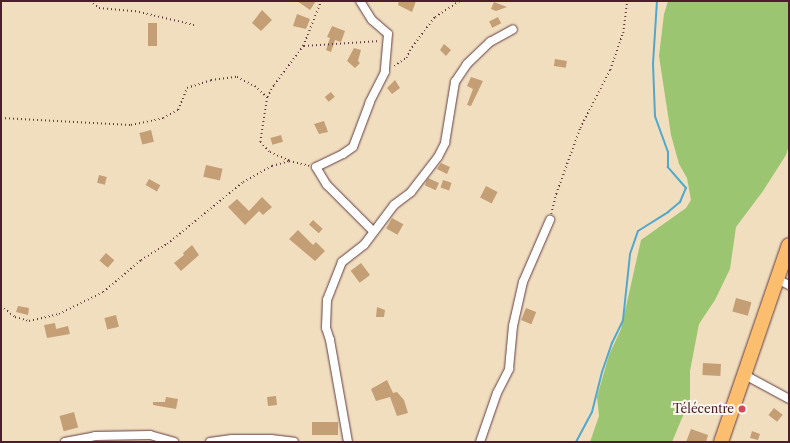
<!DOCTYPE html>
<meta charset="utf-8">
<style>
body{margin:0}
#map{position:relative;width:790px;height:443px;overflow:hidden;background:#f1debf;font-family:"Libre Caslon Text",serif}
div>[style]{position:absolute}
.green>*{inset:0;background:#9cc571}
.stream>*{height:2px;margin:-1px;padding:0 1px;transform-origin:1px;border-radius:1px;background:#50a8cd}
.building>*{inset:0;background:#c49e75;transform-origin:0 0}
.path>*{height:1.5px;margin-top:-0.75px;transform-origin:0;background:repeating-linear-gradient(90deg,#633c41 0 1px,transparent 0 4px)}
.roads{filter:drop-shadow(0 0 1px #633c41) drop-shadow(0 0 1px #633c41)}
.minor>*{height:8px;margin:-4px;padding:0 4px;transform-origin:4px;border-radius:4px;background:#fff}
.trunk>*{height:14px;margin:-7px;padding:0 7px;transform-origin:7px;border-radius:7px;background:#fbbd6e}
.dots>*{width:11px;height:11px;translate:-50% -50%;box-sizing:border-box;border:2px solid #fbf7ec;border-radius:50%}
span{translate:-50% -50%;white-space:nowrap;text-align:center;line-height:1.15;-webkit-text-stroke:4px #fbf7ec;paint-order:stroke}
.poi-label{font-size:12px;color:#4a1f2b}
.right{translate:-100% -50%;text-align:right}
.frame{position:absolute;inset:0;border:2px solid #4a1f2b;pointer-events:none}
</style>
<div id="map">
<div class="green">
<i style="clip-path:polygon(668px 1px,789px 1px,789px 145px,786px 155px,763px 191px,736px 227px,730px 269px,715px 300px,699px 324px,690px 371px,690px 399px,672px 442px,590px 442px,599px 416px,597px 397px,609px 355px,621px 329px,641px 240px,686px 208px,691px 200px,687px 178px,679px 164px,671px 135px,659px 56px,664px 14px)"></i>
</div>
<div class="stream">
<i style="left:576px;top:442px;width:34px;rotate:-62deg"></i>
<i style="left:592px;top:412px;width:41px;rotate:-76deg"></i>
<i style="left:602px;top:372px;width:31px;rotate:-71deg"></i>
<i style="left:612px;top:343px;width:25px;rotate:-64deg"></i>
<i style="left:623px;top:320px;width:66px;rotate:-83.9deg"></i>
<i style="left:630px;top:254px;width:24px;rotate:-71deg"></i>
<i style="left:638px;top:231px;width:36px;rotate:-32deg"></i>
<i style="left:668px;top:212px;width:16px;rotate:-40deg"></i>
<i style="left:680px;top:202px;width:15px;rotate:-67deg"></i>
<i style="left:686px;top:188px;width:28px;rotate:-131deg"></i>
<i style="left:668px;top:167px;width:15px;rotate:-90deg"></i>
<i style="left:668px;top:152px;width:38px;rotate:-110deg"></i>
<i style="left:655px;top:116px;width:52px;rotate:-92.2deg"></i>
<i style="left:653px;top:64px;width:63px;rotate:-86.4deg"></i>
</div>
<div class="building">
<i style="clip-path:polygon(297px 1px,316px 1px,310px 10px)"></i>
<i style="clip-path:polygon(399px 1px,416px 1px,412px 12px,398px 5px)"></i>
<i style="clip-path:polygon(494px 2px,507px 7px,496px 11px,491px 9px)"></i>
<i style="clip-path:polygon(262px 10px,272px 20px,261px 31px,252px 23px)"></i>
<i style="clip-path:polygon(297px 14px,310px 19px,306px 29px,293px 26px)"></i>
<i style="left:498px;top:17px;width:7px;height:10px;rotate:63deg"></i>
<i style="left:148px;top:23px;width:9px;height:23px"></i>
<i style="clip-path:polygon(332px 26px,345px 31px,341px 42px,335px 40px,331px 52px,326px 50px,330px 38px,327px 37px)"></i>
<i style="clip-path:polygon(444px 44px,451px 50px,446px 56px,440px 50px)"></i>
<i style="clip-path:polygon(354px 48px,361px 50px,358px 61px,360px 63px,355px 68px,347px 61px)"></i>
<i style="left:555px;top:59px;width:12px;height:7px;rotate:9deg"></i>
<i style="clip-path:polygon(471px 77px,483px 81px,471px 106px,467px 105px,473px 89px,467px 86px)"></i>
<i style="clip-path:polygon(395px 80px,400px 88px,392px 94px,387px 88px)"></i>
<i style="left:331px;top:92px;width:6px;height:8px;rotate:51deg"></i>
<i style="clip-path:polygon(324px 121px,328px 132px,319px 134px,314px 124px)"></i>
<i style="left:151px;top:130px;width:12px;height:12px;rotate:76deg"></i>
<i style="left:281px;top:135px;width:7px;height:11px;rotate:74deg"></i>
<i style="clip-path:polygon(441px 163px,450px 167px,447px 174px,437px 169px)"></i>
<i style="left:206px;top:165px;width:17px;height:12px;rotate:13deg"></i>
<i style="left:99px;top:175px;width:8px;height:8px;rotate:14deg"></i>
<i style="left:428px;top:178px;width:12px;height:8px;rotate:24deg"></i>
<i style="left:149px;top:179px;width:13px;height:7px;rotate:29deg"></i>
<i style="left:443px;top:180px;width:9px;height:8px;rotate:18deg"></i>
<i style="left:486px;top:186px;width:13px;height:13px;rotate:27deg"></i>
<i style="clip-path:polygon(262px 197px,272px 207px,263px 215px,259px 211px,245px 225px,228px 207px,237px 199px,249px 211px)"></i>
<i style="left:392px;top:218px;width:13px;height:12px;rotate:29deg"></i>
<i style="left:313px;top:220px;width:13px;height:6px;rotate:42deg"></i>
<i style="clip-path:polygon(298px 230px,313px 245px,316px 242px,325px 251px,315px 261px,289px 239px)"></i>
<i style="clip-path:polygon(192px 245px,199px 255px,181px 271px,174px 263px,184px 255px,183px 253px)"></i>
<i style="left:106px;top:253px;width:11px;height:10px;rotate:41deg"></i>
<i style="left:361px;top:263px;width:15px;height:13px;rotate:53deg"></i>
<i style="left:736px;top:298px;width:16px;height:14px;rotate:15deg"></i>
<i style="clip-path:polygon(18px 306px,29px 308px,28px 315px,16px 312px)"></i>
<i style="clip-path:polygon(377px 307px,385px 310px,384px 317px,376px 317px)"></i>
<i style="left:526px;top:308px;width:11px;height:13px;rotate:22deg"></i>
<i style="left:116px;top:315px;width:12px;height:12px;rotate:76deg"></i>
<i style="clip-path:polygon(55px 323px,56px 329px,68px 326px,70px 334px,47px 338px,44px 325px)"></i>
<i style="left:703px;top:363px;width:18px;height:12px;rotate:3deg"></i>
<i style="clip-path:polygon(387px 380px,393px 393px,397px 392px,404px 400px,408px 413px,397px 416px,390px 397px,376px 401px,371px 389px)"></i>
<i style="left:276px;top:396px;width:9px;height:9px;rotate:84deg"></i>
<i style="clip-path:polygon(166px 397px,178px 399px,176px 409px,153px 405px,153px 402px,165px 402px)"></i>
<i style="left:774px;top:408px;width:11px;height:9px;rotate:38deg"></i>
<i style="left:74px;top:412px;width:16px;height:15px;rotate:75deg"></i>
<i style="left:338px;top:422px;width:13px;height:26px;rotate:90deg"></i>
<i style="clip-path:polygon(691px 429px,708px 435px,706px 442px,686px 442px)"></i>
<i style="clip-path:polygon(752px 431px,760px 434px,758px 440px,750px 438px)"></i>
</div>
<div class="path">
<i style="left:90px;top:1px;width:11px;rotate:38deg"></i>
<i style="left:99px;top:8px;width:36px;rotate:5deg"></i>
<i style="left:135px;top:11px;width:61px;rotate:13.3deg"></i>
<i style="left:304px;top:46px;width:76px;rotate:-3.8deg"></i>
<i style="left:394px;top:66px;width:14px;rotate:-34deg"></i>
<i style="left:406px;top:58px;width:13px;rotate:-61deg"></i>
<i style="left:412px;top:47px;width:38px;rotate:-53deg"></i>
<i style="left:435px;top:17px;width:30px;rotate:-33deg"></i>
<i style="left:1px;top:118px;width:130px;rotate:3.1deg"></i>
<i style="left:131px;top:125px;width:33px;rotate:-12deg"></i>
<i style="left:163px;top:118px;width:17px;rotate:-28deg"></i>
<i style="left:178px;top:110px;width:24px;rotate:-68deg"></i>
<i style="left:187px;top:88px;width:25px;rotate:-18deg"></i>
<i style="left:211px;top:80px;width:26px;rotate:-7deg"></i>
<i style="left:237px;top:77px;width:20px;rotate:27deg"></i>
<i style="left:255px;top:86px;width:16px;rotate:43deg"></i>
<i style="left:289px;top:161px;width:22px;rotate:-156deg"></i>
<i style="left:269px;top:152px;width:13px;rotate:-132deg"></i>
<i style="left:260px;top:142px;width:46px;rotate:-81.2deg"></i>
<i style="left:267px;top:97px;width:14px;rotate:-60deg"></i>
<i style="left:274px;top:85px;width:49px;rotate:-53.4deg"></i>
<i style="left:303px;top:46px;width:48px;rotate:-68.2deg"></i>
<i style="left:551px;top:214px;width:21px;rotate:-76deg"></i>
<i style="left:556px;top:194px;width:70px;rotate:-70deg"></i>
<i style="left:580px;top:128px;width:65px;rotate:-62.7deg"></i>
<i style="left:610px;top:70px;width:39px;rotate:-71deg"></i>
<i style="left:623px;top:33px;width:32px;rotate:-83deg"></i>
<i style="left:1px;top:306px;width:18px;rotate:38deg"></i>
<i style="left:15px;top:317px;width:15px;rotate:16deg"></i>
<i style="left:29px;top:321px;width:31px;rotate:-13deg"></i>
<i style="left:59px;top:314px;width:49px;rotate:-26.6deg"></i>
<i style="left:103px;top:292px;width:50px;rotate:-40.1deg"></i>
<i style="left:141px;top:260px;width:31px;rotate:-32deg"></i>
<i style="left:167px;top:244px;width:98px;rotate:-39.2deg"></i>
<i style="left:243px;top:182px;width:33px;rotate:-29deg"></i>
<i style="left:272px;top:166px;width:18px;rotate:-16deg"></i>
<i style="left:289px;top:161px;width:22px;rotate:13deg"></i>
</div>
<div class="roads">
<div class="minor">
<i style="left:360px;top:1px;width:22px;rotate:58deg"></i>
<i style="left:372px;top:20px;width:21px;rotate:41deg"></i>
<i style="left:388px;top:34px;width:38px;rotate:95deg"></i>
<i style="left:385px;top:72px;width:34px;rotate:117deg"></i>
<i style="left:370px;top:102px;width:48px;rotate:110.7deg"></i>
<i style="left:353px;top:147px;width:12px;rotate:145deg"></i>
<i style="left:343px;top:154px;width:30px;rotate:154deg"></i>
<i style="left:316px;top:167px;width:21px;rotate:59deg"></i>
<i style="left:327px;top:185px;width:65px;rotate:45deg"></i>
<i style="left:777px;top:279px;width:13px;rotate:27deg"></i>
<i style="left:743px;top:374px;width:52px;rotate:28.5deg"></i>
<i style="left:65px;top:442px;width:31px;rotate:-11deg"></i>
<i style="left:95px;top:436px;width:55px;rotate:-1deg"></i>
<i style="left:150px;top:435px;width:25px;rotate:16deg"></i>
<i style="left:210px;top:442px;width:22px;rotate:-8deg"></i>
<i style="left:232px;top:439px;width:39px"></i>
<i style="left:271px;top:439px;width:23px;rotate:7deg"></i>
<i style="left:348px;top:442px;width:104px;rotate:-100deg"></i>
<i style="left:330px;top:340px;width:13px;rotate:-108deg"></i>
<i style="left:326px;top:328px;width:28px;rotate:-88deg"></i>
<i style="left:327px;top:300px;width:41px;rotate:-68.5deg"></i>
<i style="left:342px;top:262px;width:28px;rotate:-38deg"></i>
<i style="left:364px;top:245px;width:50px;rotate:-53.1deg"></i>
<i style="left:394px;top:205px;width:21px;rotate:-37deg"></i>
<i style="left:411px;top:192px;width:44px;rotate:-52.4deg"></i>
<i style="left:438px;top:157px;width:16px;rotate:-63deg"></i>
<i style="left:445px;top:143px;width:62px;rotate:-80.7deg"></i>
<i style="left:455px;top:82px;width:22px;rotate:-56deg"></i>
<i style="left:467px;top:64px;width:32px;rotate:-44deg"></i>
<i style="left:490px;top:42px;width:26px;rotate:-29deg"></i>
<i style="left:480px;top:442px;width:52px;rotate:-70.9deg"></i>
<i style="left:497px;top:393px;width:27px;rotate:-63deg"></i>
<i style="left:509px;top:369px;width:43px;rotate:-84.7deg"></i>
<i style="left:513px;top:326px;width:45px;rotate:-77.2deg"></i>
<i style="left:523px;top:282px;width:68px;rotate:-66.5deg"></i>
</div>
<div class="trunk">
<i style="left:721px;top:442px;width:208px;rotate:-71deg"></i>
</div>
</div>
<div class="dots">
<i style="left:742px;top:409px;background:#d1495b"></i>
</div>
<div class="poi-label">
<span class="right" style="left:734px;top:409px">Télécentre</span>
</div>
<div class="frame"></div>
</div>
